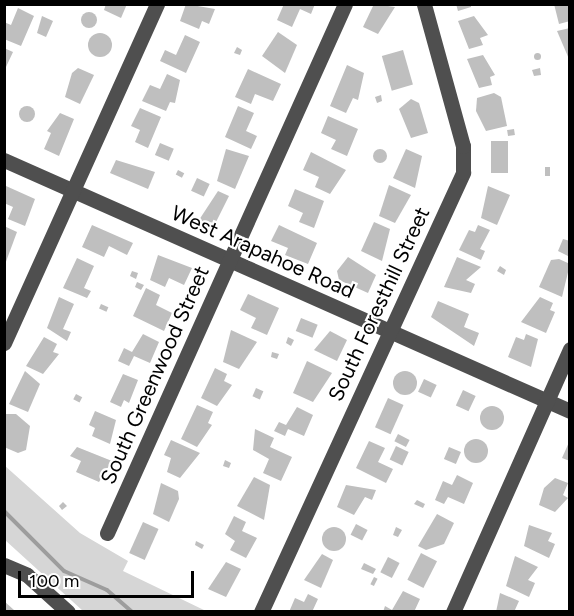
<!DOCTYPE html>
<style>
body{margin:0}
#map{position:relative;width:574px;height:616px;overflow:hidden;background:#fff;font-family:Figtree,sans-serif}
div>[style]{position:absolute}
.green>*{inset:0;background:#d6d6d6}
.stream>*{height:4px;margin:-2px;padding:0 2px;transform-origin:2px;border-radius:2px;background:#9d9d9d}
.building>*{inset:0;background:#bfbfbf;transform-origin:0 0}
.round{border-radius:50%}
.minor>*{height:15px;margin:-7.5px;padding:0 7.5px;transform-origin:7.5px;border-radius:7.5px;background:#4f4f4f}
span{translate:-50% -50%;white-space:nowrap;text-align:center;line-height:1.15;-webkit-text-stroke:4.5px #fff;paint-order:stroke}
.street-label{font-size:21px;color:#000}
.frame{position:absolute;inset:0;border:6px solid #000;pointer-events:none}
.scale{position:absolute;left:18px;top:571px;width:176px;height:27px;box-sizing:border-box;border:3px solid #000;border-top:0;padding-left:8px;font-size:18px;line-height:21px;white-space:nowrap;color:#000;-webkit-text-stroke:4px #fff;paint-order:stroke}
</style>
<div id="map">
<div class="green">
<i style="clip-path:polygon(4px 465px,80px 533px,128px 561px,123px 571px,206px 611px,83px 611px,5px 540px)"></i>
</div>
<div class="stream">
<i style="left:4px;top:511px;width:85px;rotate:45deg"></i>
<i style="left:64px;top:571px;width:47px;rotate:23.8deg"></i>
<i style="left:107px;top:590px;width:33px;rotate:41deg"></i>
</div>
<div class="building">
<i style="clip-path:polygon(106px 4px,127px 4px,121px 18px,104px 10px)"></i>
<i style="clip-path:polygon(186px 4px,215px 9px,209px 24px,202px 21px,199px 29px,180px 21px)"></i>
<i style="clip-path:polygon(284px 4px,315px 4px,311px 14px,300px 9px,292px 27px,277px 20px)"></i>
<i style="clip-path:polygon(374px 4px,395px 7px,378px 34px,363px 27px)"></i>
<i style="clip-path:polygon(456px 4px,471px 4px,471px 7px,458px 11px)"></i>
<i style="clip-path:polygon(554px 4px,570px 4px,570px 21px,559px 24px)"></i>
<i style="clip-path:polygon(18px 8px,34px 16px,21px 46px,4px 39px,4px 22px,11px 25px)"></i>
<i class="round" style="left:81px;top:12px;width:16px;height:16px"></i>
<i style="clip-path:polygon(42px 16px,53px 21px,46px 37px,37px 33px)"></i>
<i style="clip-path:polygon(474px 16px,488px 35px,480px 38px,483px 45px,469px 49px,458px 21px)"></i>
<i style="clip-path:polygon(570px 28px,570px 58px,569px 59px,557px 31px)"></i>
<i style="clip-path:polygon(278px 32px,297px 45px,285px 73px,262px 56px)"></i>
<i class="round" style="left:88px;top:33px;width:24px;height:24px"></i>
<i style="clip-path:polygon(185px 35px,200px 42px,186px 73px,160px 61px,165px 50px,176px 55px)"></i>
<i style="clip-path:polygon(237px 47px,242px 50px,240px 55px,234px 53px)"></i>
<i style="clip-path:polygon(4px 48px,13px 52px,6px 67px,4px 66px)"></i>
<i style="left:403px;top:50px;width:36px;height:22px;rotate:74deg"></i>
<i class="round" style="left:533.5px;top:52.5px;width:7px;height:7px"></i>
<i style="clip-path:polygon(483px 55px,495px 75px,490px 77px,492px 85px,479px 88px,467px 59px)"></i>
<i style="clip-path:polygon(347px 65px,364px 73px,358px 100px,353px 98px,346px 113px,330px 106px)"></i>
<i style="clip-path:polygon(78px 68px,94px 75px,80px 104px,65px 97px,72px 73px)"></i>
<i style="clip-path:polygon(540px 68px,541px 75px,534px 76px,532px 70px)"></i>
<i style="clip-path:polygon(248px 69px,281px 84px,273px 101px,255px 94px,251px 104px,235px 97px)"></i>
<i style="clip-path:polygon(167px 74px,180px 80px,175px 103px,170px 102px,166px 111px,142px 101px,150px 85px,160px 89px)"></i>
<i style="clip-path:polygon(494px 93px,501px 97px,507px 126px,486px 131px,476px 111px,477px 98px)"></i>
<i style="clip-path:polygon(381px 95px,382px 101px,377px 103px,375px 97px)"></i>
<i style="clip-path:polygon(411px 99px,419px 103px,428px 133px,411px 138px,399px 109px)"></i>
<i style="clip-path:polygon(238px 106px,254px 113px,246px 131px,257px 136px,251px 149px,225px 137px)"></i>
<i class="round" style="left:19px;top:106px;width:16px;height:16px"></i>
<i style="clip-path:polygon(140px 108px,161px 117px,148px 148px,135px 142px,140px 130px,131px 126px)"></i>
<i style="clip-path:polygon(60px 113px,74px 119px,59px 156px,44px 149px,51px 133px,47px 131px)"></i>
<i style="clip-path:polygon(328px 116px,358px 129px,347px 156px,331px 149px,336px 140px,321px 133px)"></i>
<i style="left:514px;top:129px;width:6px;height:7px;rotate:81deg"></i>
<i style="left:491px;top:141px;width:17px;height:32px"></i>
<i style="left:160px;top:143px;width:15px;height:13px;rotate:23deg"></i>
<i class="round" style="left:373px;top:149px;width:14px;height:14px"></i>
<i style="clip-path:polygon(226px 149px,249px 156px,235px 189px,217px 181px)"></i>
<i style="clip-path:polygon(406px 149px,422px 156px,415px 188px,393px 178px)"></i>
<i style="clip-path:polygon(311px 152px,346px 170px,330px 194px,315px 187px,319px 177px,303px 170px)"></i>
<i style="clip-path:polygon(116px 160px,155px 172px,148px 189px,110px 173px)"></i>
<i style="left:545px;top:167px;width:5px;height:9px"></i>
<i style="left:178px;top:170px;width:7px;height:5px;rotate:27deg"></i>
<i style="left:197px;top:178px;width:14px;height:14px;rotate:25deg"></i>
<i style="clip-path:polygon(389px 185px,411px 195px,395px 223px,379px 216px)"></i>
<i style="clip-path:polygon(6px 186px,35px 199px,25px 226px,8px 219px,13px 207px,4px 203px)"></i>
<i style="clip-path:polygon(488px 186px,510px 195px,497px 225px,481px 218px)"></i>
<i style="clip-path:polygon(295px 189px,324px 201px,314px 228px,299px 222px,303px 213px,288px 206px)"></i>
<i style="clip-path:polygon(218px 191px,229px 196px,214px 226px,199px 220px)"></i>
<i style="clip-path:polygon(374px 222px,390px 229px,382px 261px,361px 251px)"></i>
<i style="clip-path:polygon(92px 225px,133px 243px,127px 255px,109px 246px,104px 257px,82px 247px)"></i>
<i style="clip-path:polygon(279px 225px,317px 243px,308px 264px,285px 255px,288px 248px,271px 241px)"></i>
<i style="clip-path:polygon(478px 225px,490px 230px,480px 249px,485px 251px,481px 260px,459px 250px,469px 230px,475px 232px)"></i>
<i style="clip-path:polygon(4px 226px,17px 232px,4px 267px)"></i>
<i style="clip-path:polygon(563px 239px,570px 241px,570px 257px,558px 251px)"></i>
<i style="clip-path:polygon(158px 255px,192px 268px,184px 285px,169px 278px,165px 287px,150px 280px)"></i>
<i style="clip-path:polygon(348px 257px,376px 275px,368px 293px,339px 280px,337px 271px)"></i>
<i style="clip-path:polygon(457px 257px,481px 267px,466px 280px,475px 284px,471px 293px,444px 287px)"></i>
<i style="clip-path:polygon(77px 258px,94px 266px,84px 288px,91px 291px,87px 298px,63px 288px)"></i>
<i style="clip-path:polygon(559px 259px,570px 264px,562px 297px,539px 287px,551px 260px)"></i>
<i style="clip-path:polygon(500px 266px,506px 270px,504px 275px,497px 271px)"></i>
<i style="clip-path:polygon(132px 271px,138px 273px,136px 279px,130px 276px)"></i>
<i style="clip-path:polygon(137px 282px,144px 285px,141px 290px,135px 287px)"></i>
<i style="clip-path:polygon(146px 288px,160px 295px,156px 305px,172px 313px,164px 331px,133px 316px)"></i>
<i style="clip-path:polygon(248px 294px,279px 308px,267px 335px,251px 328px,256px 318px,240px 310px)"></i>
<i style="clip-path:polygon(59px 297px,74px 304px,63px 329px,71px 332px,67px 341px,47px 328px)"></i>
<i style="clip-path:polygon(540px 297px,553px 303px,550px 310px,555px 312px,546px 333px,521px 322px)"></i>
<i style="clip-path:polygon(438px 301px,469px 314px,464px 327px,479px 333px,474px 346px,431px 317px)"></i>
<i style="left:101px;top:304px;width:8px;height:5px;rotate:23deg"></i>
<i style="left:301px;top:318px;width:18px;height:14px;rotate:22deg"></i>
<i style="clip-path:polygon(231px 330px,257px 342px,239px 369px,223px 362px)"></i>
<i style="clip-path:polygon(330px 331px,347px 340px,337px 361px,314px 350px)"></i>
<i style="clip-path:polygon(143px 334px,159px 342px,150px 363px,134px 356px,129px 366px,118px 361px,124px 348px,132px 352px)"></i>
<i style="clip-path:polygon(526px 334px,538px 339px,531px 367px,508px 357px,516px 337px,524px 340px)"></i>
<i style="clip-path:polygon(44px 337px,57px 344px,53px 352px,59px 354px,43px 374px,26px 366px)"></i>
<i style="clip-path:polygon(288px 337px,294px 340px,291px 346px,286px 343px)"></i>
<i style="clip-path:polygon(272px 352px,279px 354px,277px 359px,271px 357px)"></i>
<i style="clip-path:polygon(307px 361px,332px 373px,313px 402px,293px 393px)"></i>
<i style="clip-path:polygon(215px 368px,227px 374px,224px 381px,232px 385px,217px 406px,201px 398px)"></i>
<i class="round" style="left:393px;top:371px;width:24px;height:24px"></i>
<i style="clip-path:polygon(25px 371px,40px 384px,28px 412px,9px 404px)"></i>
<i style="clip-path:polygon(123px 374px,138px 380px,129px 403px,124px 400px,121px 407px,110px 402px)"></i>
<i style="left:424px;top:379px;width:14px;height:14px;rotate:25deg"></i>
<i style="left:256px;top:388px;width:8px;height:9px;rotate:23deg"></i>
<i style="left:463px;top:390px;width:14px;height:17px;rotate:25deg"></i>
<i style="left:76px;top:394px;width:7px;height:6px;rotate:27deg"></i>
<i style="left:388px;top:398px;width:17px;height:32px;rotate:24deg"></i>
<i style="clip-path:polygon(197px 405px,213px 412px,208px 423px,212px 425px,197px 447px,181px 439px)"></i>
<i class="round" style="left:480px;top:406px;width:24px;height:24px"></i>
<i style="clip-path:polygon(297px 407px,313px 415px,304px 436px,288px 429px,285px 436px,274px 431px,279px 422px,286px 425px)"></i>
<i style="clip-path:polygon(95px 411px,116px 420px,110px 444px,92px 436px,95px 428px,89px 425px)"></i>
<i style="clip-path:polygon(4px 414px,16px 414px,30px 426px,26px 450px,18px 453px,4px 447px)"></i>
<i style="clip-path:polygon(255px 429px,274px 438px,270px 447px,292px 457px,281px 481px,263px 473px,269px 459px,253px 450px)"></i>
<i style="left:398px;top:434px;width:13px;height:8px;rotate:27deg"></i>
<i class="round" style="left:464px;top:439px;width:24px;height:24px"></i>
<i style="clip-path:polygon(171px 440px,200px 453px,180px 478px,167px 472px,171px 458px,164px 455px)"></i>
<i style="clip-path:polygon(570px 440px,570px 461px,562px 458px)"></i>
<i style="clip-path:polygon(369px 441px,385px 448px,378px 462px,393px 469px,386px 483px,356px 468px)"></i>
<i style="left:396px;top:446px;width:14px;height:15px;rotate:25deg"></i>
<i style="clip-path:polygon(77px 447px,112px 461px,99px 482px,76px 472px,81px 461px,70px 456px)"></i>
<i style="left:449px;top:447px;width:13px;height:13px;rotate:23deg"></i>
<i style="clip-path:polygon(225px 460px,231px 463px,229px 468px,223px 466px)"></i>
<i style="clip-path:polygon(457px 475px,473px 483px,464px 504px,448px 497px,444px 504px,435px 500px,443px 481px,452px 485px)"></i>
<i style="clip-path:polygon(254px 477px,270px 485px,264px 520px,237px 506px)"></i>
<i style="clip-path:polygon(555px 478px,568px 483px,563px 495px,568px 498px,555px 512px,539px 505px,544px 488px)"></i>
<i style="clip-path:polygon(161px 483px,178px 491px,179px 499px,169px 522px,153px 514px)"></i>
<i style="clip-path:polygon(346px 485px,376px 490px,372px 500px,365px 497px,354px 515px,337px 507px)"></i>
<i style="clip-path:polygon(417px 500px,425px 504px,423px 508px,414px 504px)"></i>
<i style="clip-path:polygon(63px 502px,67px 506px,62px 510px,59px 506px)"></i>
<i style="clip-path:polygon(437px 514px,454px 523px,444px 544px,426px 550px,418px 546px)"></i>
<i style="clip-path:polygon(234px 516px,246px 522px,242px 531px,257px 538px,246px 558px,230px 550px,235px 541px,225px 534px)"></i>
<i style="left:143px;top:522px;width:17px;height:34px;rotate:24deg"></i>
<i style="left:356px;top:524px;width:13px;height:12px;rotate:27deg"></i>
<i style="clip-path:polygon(529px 525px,552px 533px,548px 541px,555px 544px,549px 558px,524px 546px)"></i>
<i style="clip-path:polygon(396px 527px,402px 530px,398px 537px,393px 535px)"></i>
<i class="round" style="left:322px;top:527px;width:24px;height:24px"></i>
<i style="clip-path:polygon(196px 541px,204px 545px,202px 549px,195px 545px)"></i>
<i style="left:421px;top:553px;width:18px;height:30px;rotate:27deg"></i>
<i style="clip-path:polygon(322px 554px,333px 560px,321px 588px,304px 580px)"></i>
<i style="clip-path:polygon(515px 556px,538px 567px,528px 580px,535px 583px,529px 597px,506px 586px)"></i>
<i style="left:388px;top:557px;width:13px;height:17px;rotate:27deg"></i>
<i style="clip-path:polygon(226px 562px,241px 569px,226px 597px,208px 589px)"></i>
<i style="clip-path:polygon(364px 563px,376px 569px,373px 574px,361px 569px)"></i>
<i style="left:374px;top:577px;width:4px;height:8px;rotate:27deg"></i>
<i style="clip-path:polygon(403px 591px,420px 599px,414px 612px,383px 612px,385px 606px,392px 610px)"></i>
<i style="clip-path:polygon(500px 593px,519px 601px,514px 612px,496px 612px)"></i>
<i style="clip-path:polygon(308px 594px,318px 599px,312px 612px,289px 612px,295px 598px,304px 602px)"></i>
<i style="clip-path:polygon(4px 601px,14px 610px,12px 612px,4px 612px)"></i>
</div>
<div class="minor">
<i style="left:4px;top:160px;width:619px;rotate:23.92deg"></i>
<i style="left:4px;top:343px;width:372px;rotate:-65.7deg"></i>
<i style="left:107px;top:533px;width:580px;rotate:-65.78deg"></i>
<i style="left:4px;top:565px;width:25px;rotate:23deg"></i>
<i style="left:27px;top:575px;width:55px;rotate:42.1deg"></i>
<i style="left:261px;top:612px;width:484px;rotate:-65.3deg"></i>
<i style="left:463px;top:172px;width:26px;rotate:-90deg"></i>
<i style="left:463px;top:146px;width:147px;rotate:-105.4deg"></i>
<i style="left:453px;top:612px;width:288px;rotate:-66deg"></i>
</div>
<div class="street-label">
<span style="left:263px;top:252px;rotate:24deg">West Arapahoe Road</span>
<span style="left:379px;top:304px;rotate:-65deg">South Foresthill Street</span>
<span style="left:155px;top:375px;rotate:-66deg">South Greenwood Street</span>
</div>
<div class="frame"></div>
<div class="scale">100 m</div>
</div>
